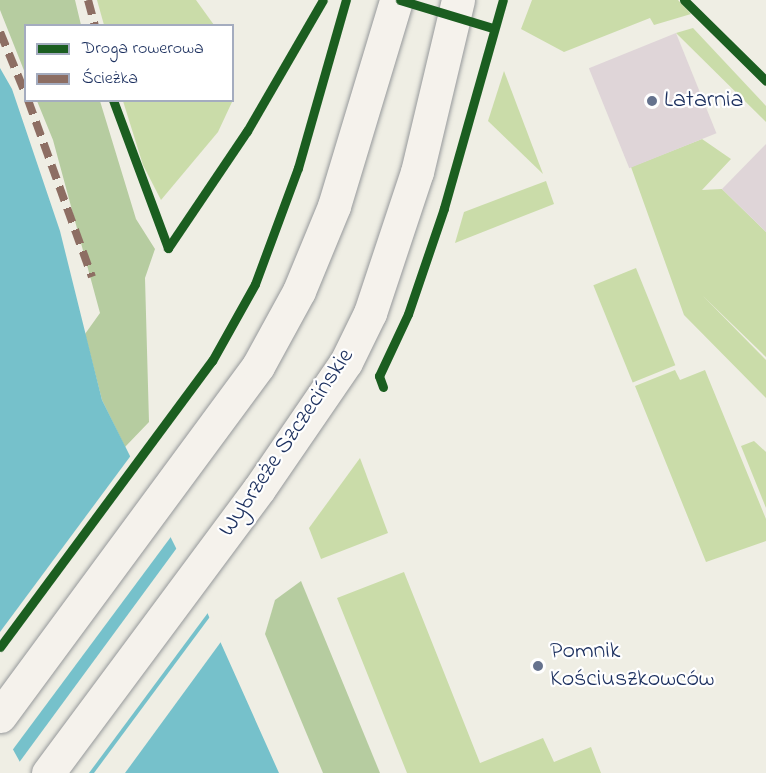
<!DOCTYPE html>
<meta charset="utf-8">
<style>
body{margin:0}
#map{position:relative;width:766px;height:773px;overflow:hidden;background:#efeee4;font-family:"Indie Flower",sans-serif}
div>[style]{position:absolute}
.green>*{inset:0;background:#cadca9;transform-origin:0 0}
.forest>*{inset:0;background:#b6cca0}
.water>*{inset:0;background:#76c1cb}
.pier>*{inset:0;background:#efeee4}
.building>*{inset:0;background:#dfd5d8;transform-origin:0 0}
.roads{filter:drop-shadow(0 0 2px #96999b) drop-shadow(0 0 2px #96999b)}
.secondary>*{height:33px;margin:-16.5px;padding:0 16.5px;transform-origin:16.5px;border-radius:16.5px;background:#f5f2ec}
.quiet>*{height:8px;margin-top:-4px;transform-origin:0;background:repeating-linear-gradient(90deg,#8d6e63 0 15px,transparent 0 23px)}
.cycleway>*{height:9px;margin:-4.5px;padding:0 4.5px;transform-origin:4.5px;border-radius:4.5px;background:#1b5e20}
.dots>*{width:16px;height:16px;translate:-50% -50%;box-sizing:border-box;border:3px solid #fff;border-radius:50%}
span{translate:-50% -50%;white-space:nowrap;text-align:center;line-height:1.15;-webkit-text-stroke:4.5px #fff;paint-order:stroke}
.poi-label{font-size:24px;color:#1b2f5e}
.left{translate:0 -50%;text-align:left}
.street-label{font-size:24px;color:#1b2f5e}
.legend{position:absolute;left:24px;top:24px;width:210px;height:78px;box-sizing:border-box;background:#fff;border:2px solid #a4acbf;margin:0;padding:8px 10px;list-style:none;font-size:18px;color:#1b2f5e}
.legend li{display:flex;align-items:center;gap:12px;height:30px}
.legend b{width:30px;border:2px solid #a4acbf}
</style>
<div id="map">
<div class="green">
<i style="clip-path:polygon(97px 0,196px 0,214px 25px,104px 25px)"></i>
<i style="clip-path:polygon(532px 0,678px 0,691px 14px,654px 25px,650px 18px,564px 52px,521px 29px)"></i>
<i style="clip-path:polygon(693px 28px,766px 106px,766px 122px,676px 33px)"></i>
<i style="clip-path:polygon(504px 71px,543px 174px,488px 121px)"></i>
<i style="clip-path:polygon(123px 101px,232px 100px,232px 102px,218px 132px,161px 200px,143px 165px)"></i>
<i style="clip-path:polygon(702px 139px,731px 159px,702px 190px,722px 189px,766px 232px,766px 357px,703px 296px,766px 360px,766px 398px,684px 315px,631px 167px)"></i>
<i style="clip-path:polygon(546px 181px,554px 204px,455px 243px,464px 212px)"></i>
<i style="left:636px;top:268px;width:105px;height:46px;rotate:68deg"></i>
<i style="clip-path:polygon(675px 370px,680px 380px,705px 370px,766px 519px,766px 541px,706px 562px,635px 386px)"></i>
<i style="clip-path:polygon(754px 441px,766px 452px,766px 508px,741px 446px)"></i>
<i style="clip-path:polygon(360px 458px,388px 533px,321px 559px,309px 528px)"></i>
<i style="clip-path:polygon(404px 572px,480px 763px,543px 738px,554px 762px,591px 747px,601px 773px,407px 773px,337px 598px)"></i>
</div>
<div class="forest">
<i style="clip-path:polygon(0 0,75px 0,81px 25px,26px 26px,25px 73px,0 10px)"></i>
<i style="clip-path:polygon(37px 101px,100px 101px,136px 219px,155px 249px,145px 278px,149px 422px,125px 447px,102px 400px,85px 334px,100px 313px,53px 140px)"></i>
<i style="clip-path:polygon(301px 581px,380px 773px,323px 773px,265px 634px,275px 600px)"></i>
</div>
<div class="water">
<i style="clip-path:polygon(0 68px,12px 89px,60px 231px,102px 400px,198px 592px,279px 773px,26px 773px,0 726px)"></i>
</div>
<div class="pier">
<i style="clip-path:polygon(132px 454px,173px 534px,11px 752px,0 732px,0 632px)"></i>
<i style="clip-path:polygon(179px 545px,210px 610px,89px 773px,23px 773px,18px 764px)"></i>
<i style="clip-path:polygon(212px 614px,223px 639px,125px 773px,94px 773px)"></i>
</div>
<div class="building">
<i style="left:676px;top:33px;width:108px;height:94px;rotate:68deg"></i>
<i style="clip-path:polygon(766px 144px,766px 232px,722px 189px)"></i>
</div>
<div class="roads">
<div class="secondary">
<i style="left:0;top:716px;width:435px;rotate:-53.6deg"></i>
<i style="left:258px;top:366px;width:85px;rotate:-61.3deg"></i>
<i style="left:299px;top:291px;width:92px;rotate:-67.6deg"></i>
<i style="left:334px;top:206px;width:215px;rotate:-73.2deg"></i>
<i style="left:48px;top:773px;width:354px;rotate:-53.4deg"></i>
<i style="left:259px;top:489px;width:154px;rotate:-55.6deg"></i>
<i style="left:346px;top:362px;width:55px;rotate:-63.9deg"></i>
<i style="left:370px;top:313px;width:149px;rotate:-71.6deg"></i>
<i style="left:417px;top:172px;width:177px;rotate:-76.6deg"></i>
</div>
</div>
<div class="quiet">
<i style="left:88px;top:0;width:27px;rotate:75deg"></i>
<i style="left:0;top:32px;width:68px;rotate:67.6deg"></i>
<i style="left:28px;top:100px;width:188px;rotate:70.1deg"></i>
</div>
<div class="cycleway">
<i style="left:400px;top:0;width:97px;rotate:16.8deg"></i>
<i style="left:684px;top:0;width:115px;rotate:44.6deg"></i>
<i style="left:113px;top:100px;width:158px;rotate:69.6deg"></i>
<i style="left:168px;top:248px;width:141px;rotate:-56deg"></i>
<i style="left:247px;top:131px;width:151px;rotate:-59.9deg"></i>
<i style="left:383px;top:387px;width:12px;rotate:-110deg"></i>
<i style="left:379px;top:376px;width:68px;rotate:-64.9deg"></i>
<i style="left:408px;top:314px;width:112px;rotate:-71.2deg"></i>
<i style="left:444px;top:208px;width:216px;rotate:-74.2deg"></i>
<i style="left:0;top:647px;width:356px;rotate:-53.5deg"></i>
<i style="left:212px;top:361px;width:88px;rotate:-60.8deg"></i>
<i style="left:255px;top:284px;width:124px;rotate:-69.7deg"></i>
<i style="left:298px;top:168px;width:175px;rotate:-74.1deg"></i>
</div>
<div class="dots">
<i style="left:652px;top:101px;background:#65728d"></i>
<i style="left:538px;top:666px;background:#65728d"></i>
</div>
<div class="poi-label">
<span class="left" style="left:664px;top:101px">Latarnia</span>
<span class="left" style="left:550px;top:666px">Pomnik<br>Kościuszkowców</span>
</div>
<div class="street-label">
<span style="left:287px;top:443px;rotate:-56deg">Wybrzeże Szczecińskie</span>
</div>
<ul class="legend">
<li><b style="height:8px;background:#1b5e20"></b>Droga rowerowa</li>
<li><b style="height:8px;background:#8d6e63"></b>Ścieżka</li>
</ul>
</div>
